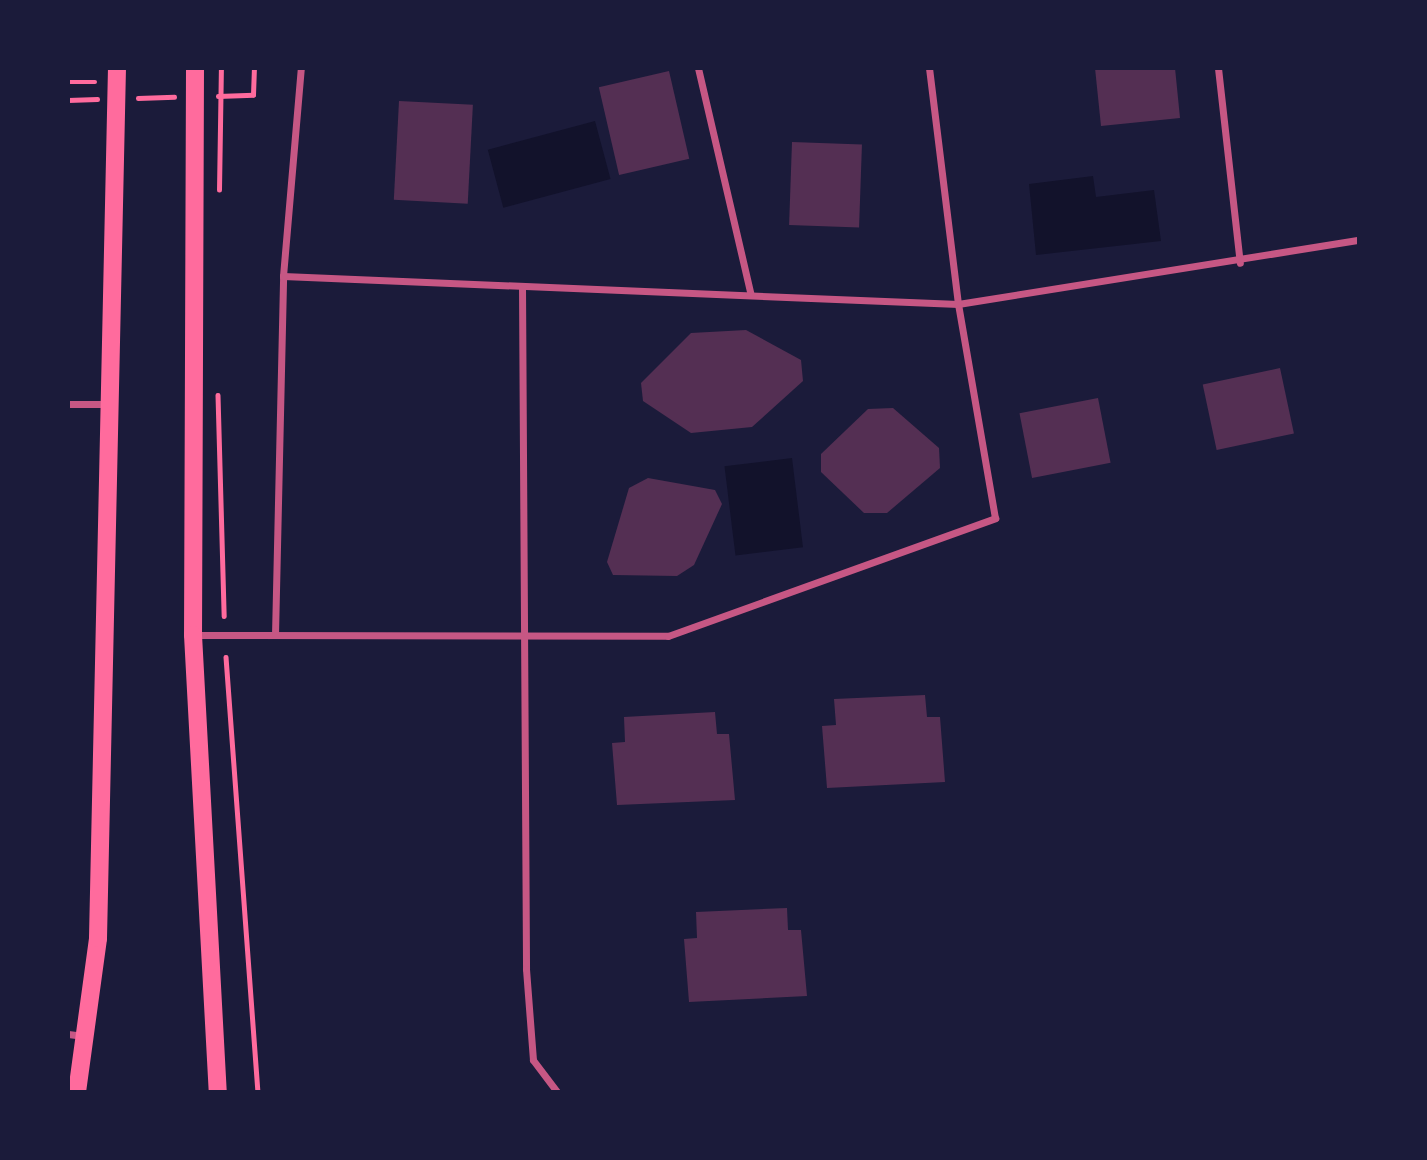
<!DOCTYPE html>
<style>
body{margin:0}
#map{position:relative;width:1427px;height:1160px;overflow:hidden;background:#1b1b3a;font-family:Roboto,sans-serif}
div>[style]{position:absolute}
.water>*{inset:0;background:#12122b;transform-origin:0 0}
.building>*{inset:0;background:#542f53;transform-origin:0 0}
.path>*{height:4.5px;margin:-2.25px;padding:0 2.25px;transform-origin:2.25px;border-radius:2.25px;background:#ff6b9d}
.minor>*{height:7px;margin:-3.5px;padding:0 3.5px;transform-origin:3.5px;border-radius:3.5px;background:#c65784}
.primary>*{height:18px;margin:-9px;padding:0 9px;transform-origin:9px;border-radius:9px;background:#ff6b9d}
span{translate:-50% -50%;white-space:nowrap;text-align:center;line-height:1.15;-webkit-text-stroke:5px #1b1b3a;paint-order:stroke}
.frame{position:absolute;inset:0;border:70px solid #1b1b3a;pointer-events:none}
</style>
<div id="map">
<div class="water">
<i style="left:595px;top:121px;width:60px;height:111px;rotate:75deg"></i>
<i style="clip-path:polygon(1093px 176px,1096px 197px,1154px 190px,1161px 241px,1036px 255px,1029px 184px)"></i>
<i style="left:792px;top:458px;width:90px;height:68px;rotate:83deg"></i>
</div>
<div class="building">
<i style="clip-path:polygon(1095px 68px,1175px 68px,1180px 118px,1101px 126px)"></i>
<i style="left:669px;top:71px;width:90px;height:72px;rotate:77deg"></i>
<i style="left:399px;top:101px;width:74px;height:99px;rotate:3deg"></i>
<i style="left:792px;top:142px;width:70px;height:83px;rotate:2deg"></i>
<i style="clip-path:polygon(746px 330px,801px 360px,803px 381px,752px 427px,691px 433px,643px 401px,641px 383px,691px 333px)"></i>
<i style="left:1280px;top:368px;width:67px;height:79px;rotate:78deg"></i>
<i style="left:1098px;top:398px;width:66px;height:80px;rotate:79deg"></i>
<i style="clip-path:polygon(893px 408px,939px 448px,940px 468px,887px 513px,864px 513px,821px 472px,821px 454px,868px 409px)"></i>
<i style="clip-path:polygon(648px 478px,715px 490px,722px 504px,694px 565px,677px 576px,613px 575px,607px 562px,629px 488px)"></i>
<i style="clip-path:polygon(925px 695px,927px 717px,940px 717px,945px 782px,827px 788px,822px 726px,836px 725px,834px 699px)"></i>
<i style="clip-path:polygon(715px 712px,717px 734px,729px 734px,735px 800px,617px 805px,612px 743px,625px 742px,624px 717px)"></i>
<i style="clip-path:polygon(787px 908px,788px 930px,801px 930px,807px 996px,689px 1002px,684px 939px,697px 938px,696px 912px)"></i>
</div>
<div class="path">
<i style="left:68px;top:82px;width:27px"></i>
<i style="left:218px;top:96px;width:35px;rotate:-2deg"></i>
<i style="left:253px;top:95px;width:27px;rotate:-88deg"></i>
<i style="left:138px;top:98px;width:36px;rotate:-2deg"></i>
<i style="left:68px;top:100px;width:29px;rotate:-2deg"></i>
<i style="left:219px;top:190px;width:122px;rotate:-89.1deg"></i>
<i style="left:218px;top:395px;width:221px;rotate:88.4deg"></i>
<i style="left:226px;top:657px;width:436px;rotate:85.8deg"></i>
</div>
<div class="minor">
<i style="left:698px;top:68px;width:233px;rotate:76.9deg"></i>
<i style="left:1218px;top:68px;width:196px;rotate:83.6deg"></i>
<i style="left:283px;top:276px;width:676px;rotate:2.38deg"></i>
<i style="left:958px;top:304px;width:406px;rotate:-9.1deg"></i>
<i style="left:522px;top:286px;width:683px;rotate:89.66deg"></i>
<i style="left:526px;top:969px;width:91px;rotate:85.6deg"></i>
<i style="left:533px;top:1060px;width:40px;rotate:53deg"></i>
<i style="left:68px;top:404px;width:42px"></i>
<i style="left:194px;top:635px;width:474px;rotate:0.1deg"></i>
<i style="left:668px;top:636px;width:348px;rotate:-19.8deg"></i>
<i style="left:995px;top:518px;width:217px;rotate:-99.8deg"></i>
<i style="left:958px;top:304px;width:238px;rotate:-97deg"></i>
<i style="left:275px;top:635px;width:359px;rotate:-88.7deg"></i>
<i style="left:283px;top:276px;width:209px;rotate:-85.1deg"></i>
<i style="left:68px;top:1034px;width:16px;rotate:7deg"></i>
</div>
<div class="primary">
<i style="left:195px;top:68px;width:567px;rotate:90.2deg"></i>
<i style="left:193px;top:635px;width:458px;rotate:86.9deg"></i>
<i style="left:77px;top:1092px;width:155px;rotate:-82.2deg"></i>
<i style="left:98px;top:938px;width:870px;rotate:-88.75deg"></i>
</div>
<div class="frame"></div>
</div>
